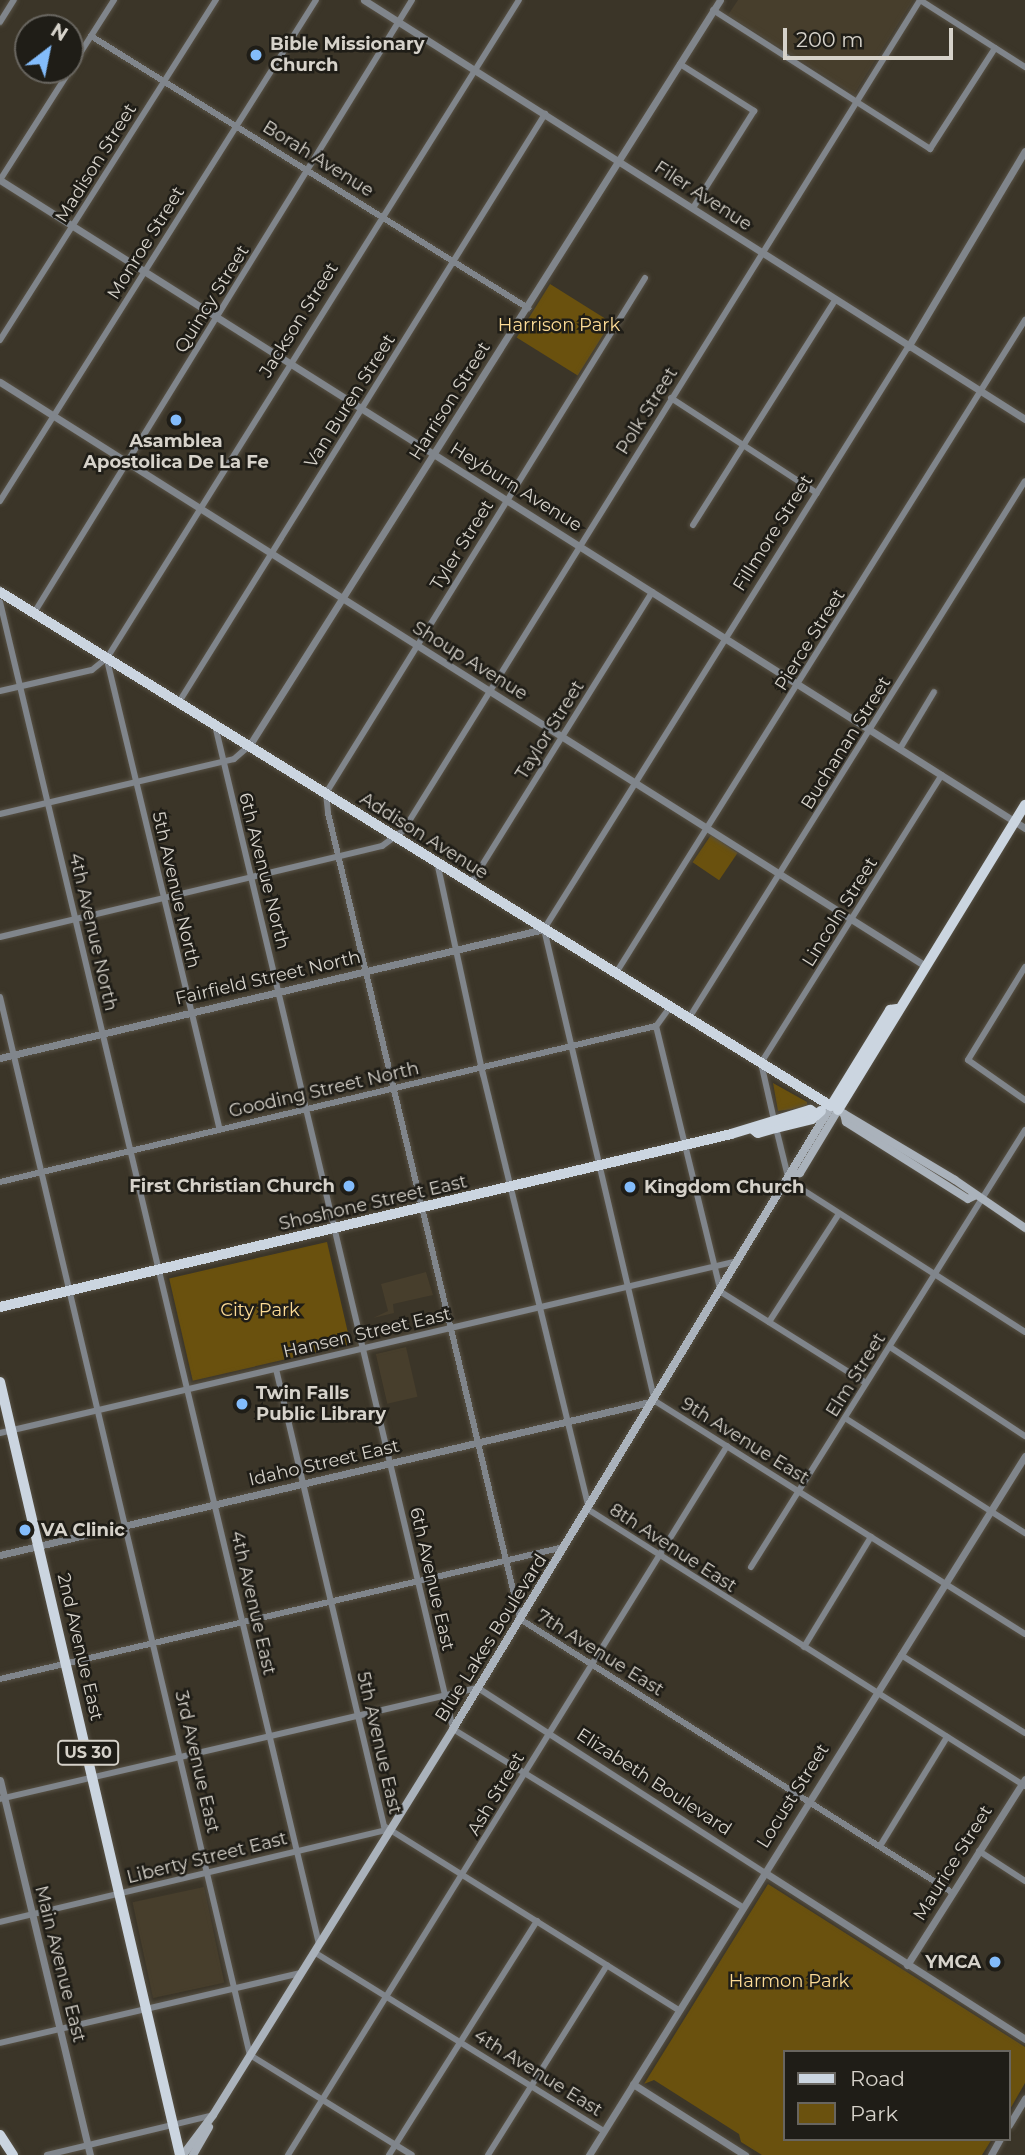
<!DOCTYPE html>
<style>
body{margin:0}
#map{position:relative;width:1025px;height:2155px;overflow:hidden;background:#3b3528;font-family:Montserrat,sans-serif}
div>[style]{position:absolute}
.built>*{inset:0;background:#473e2c;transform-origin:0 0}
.green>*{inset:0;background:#6a510e;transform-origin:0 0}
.roads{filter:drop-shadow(0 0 2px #575145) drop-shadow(0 0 2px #575145)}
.minor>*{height:6px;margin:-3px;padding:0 3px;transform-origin:3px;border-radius:3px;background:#80858b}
.tertiary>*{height:7px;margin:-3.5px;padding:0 3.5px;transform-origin:3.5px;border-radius:3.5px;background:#80858b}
.secondary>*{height:8px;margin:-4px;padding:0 4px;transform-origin:4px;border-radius:4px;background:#aab2bb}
.primary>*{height:10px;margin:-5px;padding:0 5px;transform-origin:5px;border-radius:5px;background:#cbd5e0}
.dots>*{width:19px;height:19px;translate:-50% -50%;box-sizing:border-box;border:4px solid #1f1d17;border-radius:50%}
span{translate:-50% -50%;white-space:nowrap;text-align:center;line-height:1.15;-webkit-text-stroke:5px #1f1d17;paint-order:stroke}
.shield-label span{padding:2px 5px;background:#1f1d17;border:2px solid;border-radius:5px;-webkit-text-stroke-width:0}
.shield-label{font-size:16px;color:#d6d2ca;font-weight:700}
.poi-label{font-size:18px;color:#d6d2ca;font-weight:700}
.left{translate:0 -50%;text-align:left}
.right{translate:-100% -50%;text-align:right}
.street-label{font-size:18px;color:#d6d2ca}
.park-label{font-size:18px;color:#fcdb96}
.legend{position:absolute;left:783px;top:2050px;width:228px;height:91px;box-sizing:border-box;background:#1f1d17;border:2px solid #68655f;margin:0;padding:9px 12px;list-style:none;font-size:21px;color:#d6d2ca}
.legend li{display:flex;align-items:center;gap:14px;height:35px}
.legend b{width:35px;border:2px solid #68655f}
.north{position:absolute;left:14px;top:14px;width:70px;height:70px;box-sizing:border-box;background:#1f1d17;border:2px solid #68655f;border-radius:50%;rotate:32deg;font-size:19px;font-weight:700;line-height:28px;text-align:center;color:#d6d2ca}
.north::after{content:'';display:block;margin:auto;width:24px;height:32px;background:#83bcfb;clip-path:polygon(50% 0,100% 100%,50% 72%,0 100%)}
.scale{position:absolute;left:783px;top:28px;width:170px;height:32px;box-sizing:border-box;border:4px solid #d6d2ca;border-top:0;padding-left:9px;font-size:21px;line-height:24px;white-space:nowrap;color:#d6d2ca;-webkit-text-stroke:5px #1f1d17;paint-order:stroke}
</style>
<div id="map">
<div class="built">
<i style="clip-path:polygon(738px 0,913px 0,854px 94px,728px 15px)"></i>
<i style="clip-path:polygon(426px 1272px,433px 1295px,393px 1304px,394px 1313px,373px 1318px,388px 1311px,381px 1284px)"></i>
<i style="left:406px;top:1347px;width:51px;height:31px;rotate:77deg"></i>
<i style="left:204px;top:1887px;width:98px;height:73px;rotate:78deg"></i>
</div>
<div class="green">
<i style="left:550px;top:284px;width:72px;height:63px;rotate:32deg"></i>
<i style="left:711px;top:835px;width:32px;height:33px;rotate:34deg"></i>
<i style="clip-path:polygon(773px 1083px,807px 1102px,807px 1107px,778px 1111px)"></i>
<i style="left:327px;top:1242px;width:105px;height:162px;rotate:77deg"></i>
<i style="clip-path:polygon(768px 1884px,1025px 2047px,1025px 2083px,1009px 2111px,1009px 2052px,785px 2052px,785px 2139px,992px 2139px,982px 2155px,762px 2155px,741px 2142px,739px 2134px,654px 2080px,644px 2084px)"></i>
</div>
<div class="roads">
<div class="minor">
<i style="left:920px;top:0;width:125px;rotate:32.5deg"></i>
<i style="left:713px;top:10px;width:258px;rotate:32.6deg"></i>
<i style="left:930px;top:149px;width:120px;rotate:-57.2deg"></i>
<i style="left:0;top:22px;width:26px;rotate:-58deg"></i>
<i style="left:91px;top:36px;width:515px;rotate:31.9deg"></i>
<i style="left:680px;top:64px;width:88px;rotate:32.4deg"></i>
<i style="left:754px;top:111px;width:115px;rotate:122.2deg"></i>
<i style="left:70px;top:69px;width:82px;rotate:-57.5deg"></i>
<i style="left:0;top:180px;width:130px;rotate:-57.5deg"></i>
<i style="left:645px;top:278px;width:606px;rotate:121.77deg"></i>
<i style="left:326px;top:793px;width:20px;rotate:84deg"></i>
<i style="left:328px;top:813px;width:829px;rotate:76.6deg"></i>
<i style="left:520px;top:1619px;width:512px;rotate:32.33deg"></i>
<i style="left:0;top:340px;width:403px;rotate:-57.6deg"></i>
<i style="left:908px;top:347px;width:686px;rotate:122.02deg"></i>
<i style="left:544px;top:929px;width:485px;rotate:76.8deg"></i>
<i style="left:655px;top:1401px;width:437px;rotate:32.2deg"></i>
<i style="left:671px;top:398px;width:174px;rotate:33.1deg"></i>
<i style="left:0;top:501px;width:592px;rotate:-57.76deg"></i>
<i style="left:693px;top:525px;width:266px;rotate:-57.7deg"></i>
<i style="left:0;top:602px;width:1379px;rotate:76.63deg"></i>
<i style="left:34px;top:613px;width:720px;rotate:-58.34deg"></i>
<i style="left:107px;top:660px;width:482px;rotate:76.5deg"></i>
<i style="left:0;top:691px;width:94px;rotate:-12.9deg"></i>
<i style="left:92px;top:670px;width:19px;rotate:-39deg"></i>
<i style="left:107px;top:658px;width:776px;rotate:-57.95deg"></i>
<i style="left:179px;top:702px;width:693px;rotate:-58.1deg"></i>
<i style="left:215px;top:725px;width:1032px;rotate:76.66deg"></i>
<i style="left:453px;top:1729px;width:339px;rotate:31.6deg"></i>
<i style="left:901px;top:747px;width:64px;rotate:-59deg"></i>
<i style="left:0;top:814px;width:240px;rotate:-13.2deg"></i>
<i style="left:234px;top:759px;width:20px;rotate:-41deg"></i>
<i style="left:437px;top:862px;width:217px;rotate:77.8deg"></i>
<i style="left:483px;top:1074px;width:449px;rotate:76.3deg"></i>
<i style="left:589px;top:1510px;width:516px;rotate:32.33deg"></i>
<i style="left:471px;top:883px;width:343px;rotate:-58.1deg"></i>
<i style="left:0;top:937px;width:393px;rotate:-13.4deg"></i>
<i style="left:382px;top:846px;width:26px;rotate:-36deg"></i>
<i style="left:403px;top:831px;width:979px;rotate:-58.11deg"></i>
<i style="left:1025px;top:967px;width:109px;rotate:121.5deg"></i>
<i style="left:968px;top:1060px;width:70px;rotate:35.1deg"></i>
<i style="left:616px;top:973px;width:771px;rotate:-57.94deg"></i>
<i style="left:0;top:997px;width:1087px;rotate:76.71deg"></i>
<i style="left:250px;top:2055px;width:190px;rotate:31.7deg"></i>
<i style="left:670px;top:1007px;width:24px;rotate:126deg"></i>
<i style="left:656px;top:1026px;width:274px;rotate:76.3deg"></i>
<i style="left:721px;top:1292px;width:171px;rotate:32.1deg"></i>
<i style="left:689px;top:1018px;width:633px;rotate:-57.97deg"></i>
<i style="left:774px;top:1120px;width:58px;rotate:-102.8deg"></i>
<i style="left:761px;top:1063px;width:340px;rotate:-57.9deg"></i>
<i style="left:776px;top:1128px;width:55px;rotate:76.2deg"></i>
<i style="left:789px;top:1181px;width:280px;rotate:32.6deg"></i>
<i style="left:0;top:1182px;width:674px;rotate:-13.38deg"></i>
<i style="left:769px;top:1322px;width:129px;rotate:-57.1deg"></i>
<i style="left:890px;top:1347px;width:162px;rotate:33.4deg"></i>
<i style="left:276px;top:1369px;width:470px;rotate:76.7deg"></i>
<i style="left:384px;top:1826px;width:348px;rotate:32deg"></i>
<i style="left:845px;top:1418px;width:214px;rotate:32.6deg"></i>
<i style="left:0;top:1433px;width:758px;rotate:-13.12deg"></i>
<i style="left:751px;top:1567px;width:516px;rotate:-57.91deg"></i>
<i style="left:804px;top:1647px;width:129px;rotate:-58.7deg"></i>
<i style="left:901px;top:1655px;width:146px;rotate:32.2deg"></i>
<i style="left:0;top:1679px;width:579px;rotate:-13.17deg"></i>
<i style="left:0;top:1799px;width:491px;rotate:-13.1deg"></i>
<i style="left:478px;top:1688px;width:340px;rotate:32.8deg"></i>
<i style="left:880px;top:1846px;width:128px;rotate:-58.4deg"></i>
<i style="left:979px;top:1851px;width:55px;rotate:33.1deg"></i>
<i style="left:0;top:1922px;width:400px;rotate:-13.4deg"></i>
<i style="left:314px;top:1952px;width:341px;rotate:31.7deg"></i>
<i style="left:0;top:2043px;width:309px;rotate:-13.1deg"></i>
<i style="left:47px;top:2155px;width:171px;rotate:-13.5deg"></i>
<i style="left:288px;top:2155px;width:834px;rotate:-58.23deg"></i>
<i style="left:389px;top:2155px;width:277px;rotate:-57.7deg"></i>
<i style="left:488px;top:2155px;width:224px;rotate:-57.9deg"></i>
</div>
<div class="tertiary">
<i style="left:364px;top:0;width:783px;rotate:32.37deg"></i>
<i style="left:0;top:180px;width:1213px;rotate:32.3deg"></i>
<i style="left:908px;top:347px;width:228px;rotate:-59.2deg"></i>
<i style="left:0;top:382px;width:1093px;rotate:32.25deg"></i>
<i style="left:249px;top:746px;width:882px;rotate:-57.73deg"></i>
<i style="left:0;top:1058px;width:559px;rotate:-13.34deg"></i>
<i style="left:0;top:1555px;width:672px;rotate:-13.25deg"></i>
<i style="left:0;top:1780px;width:386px;rotate:76.5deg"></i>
<i style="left:764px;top:1872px;width:310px;rotate:32.6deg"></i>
<i style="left:907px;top:1965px;width:220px;rotate:-57.6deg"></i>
<i style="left:633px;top:2084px;width:133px;rotate:32.4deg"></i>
<i style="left:1009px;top:2125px;width:31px;rotate:-59deg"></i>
<i style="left:589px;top:2155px;width:824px;rotate:-58.05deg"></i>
<i style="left:991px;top:2155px;width:18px;rotate:-61deg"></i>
</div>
<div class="secondary">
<i style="left:844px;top:1114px;width:8px;rotate:76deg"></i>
<i style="left:846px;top:1122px;width:144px;rotate:32.3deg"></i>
<i style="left:968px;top:1199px;width:7px;rotate:-27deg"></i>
<i style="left:793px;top:1175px;width:7px;rotate:-16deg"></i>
<i style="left:800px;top:1173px;width:74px;rotate:-58.9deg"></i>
<i style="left:183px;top:2155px;width:50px;rotate:-53.1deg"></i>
<i style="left:213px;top:2115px;width:455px;rotate:-58.1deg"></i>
<i style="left:453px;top:1729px;width:729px;rotate:-58.75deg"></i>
<i style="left:831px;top:1106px;width:144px;rotate:30.8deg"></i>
<i style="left:955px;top:1180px;width:85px;rotate:34.4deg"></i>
<i style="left:193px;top:2155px;width:32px;rotate:-60deg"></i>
</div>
<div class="primary">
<i style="left:0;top:592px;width:977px;rotate:31.74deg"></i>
<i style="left:831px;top:1106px;width:113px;rotate:-58.4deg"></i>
<i style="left:890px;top:1010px;width:7px;rotate:-8deg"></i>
<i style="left:838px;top:1110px;width:358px;rotate:-58.5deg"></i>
<i style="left:753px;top:1129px;width:6px;rotate:39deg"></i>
<i style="left:758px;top:1133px;width:19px;rotate:-16deg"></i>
<i style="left:776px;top:1128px;width:37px;rotate:-14deg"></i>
<i style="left:812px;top:1119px;width:12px;rotate:-42deg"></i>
<i style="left:0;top:1307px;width:751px;rotate:-13.31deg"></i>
<i style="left:731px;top:1134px;width:83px;rotate:-16.9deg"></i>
<i style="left:810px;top:1110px;width:6px;rotate:31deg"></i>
<i style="left:0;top:1382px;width:794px;rotate:76.89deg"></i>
<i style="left:0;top:2135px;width:24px;rotate:57deg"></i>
</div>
</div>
<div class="dots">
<i style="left:256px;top:55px;background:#83bcfb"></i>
<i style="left:176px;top:420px;background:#83bcfb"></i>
<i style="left:349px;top:1186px;background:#83bcfb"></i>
<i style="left:630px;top:1187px;background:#83bcfb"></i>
<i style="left:242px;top:1404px;background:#83bcfb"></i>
<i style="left:25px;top:1530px;background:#83bcfb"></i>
<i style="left:995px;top:1962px;background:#83bcfb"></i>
</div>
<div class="shield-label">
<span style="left:88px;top:1753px">US 30</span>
</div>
<div class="poi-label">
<span class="left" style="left:270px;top:55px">Bible Missionary<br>Church</span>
<span style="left:176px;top:452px">Asamblea<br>Apostolica De La Fe</span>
<span class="right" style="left:335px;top:1186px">First Christian Church</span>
<span class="left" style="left:644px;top:1187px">Kingdom Church</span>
<span class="left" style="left:256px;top:1404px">Twin Falls<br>Public Library</span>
<span class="left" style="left:41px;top:1530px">VA Clinic</span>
<span class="right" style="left:981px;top:1962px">YMCA</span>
</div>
<div class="street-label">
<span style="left:318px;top:159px;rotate:32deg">Borah Avenue</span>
<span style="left:96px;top:163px;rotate:-58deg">Madison Street</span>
<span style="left:703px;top:196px;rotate:33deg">Filer Avenue</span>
<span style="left:146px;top:243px;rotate:-58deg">Monroe Street</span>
<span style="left:212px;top:299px;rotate:-58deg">Quincy Street</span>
<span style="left:299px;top:320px;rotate:-58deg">Jackson Street</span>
<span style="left:350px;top:401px;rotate:-58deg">Van Buren Street</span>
<span style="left:450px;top:401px;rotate:-58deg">Harrison Street</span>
<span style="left:647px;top:411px;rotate:-58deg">Polk Street</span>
<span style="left:516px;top:487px;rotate:32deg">Heyburn Avenue</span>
<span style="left:773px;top:533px;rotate:-58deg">Fillmore Street</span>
<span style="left:462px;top:545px;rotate:-58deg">Tyler Street</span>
<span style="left:810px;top:640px;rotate:-58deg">Pierce Street</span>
<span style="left:470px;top:661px;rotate:32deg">Shoup Avenue</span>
<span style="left:550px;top:730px;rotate:-58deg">Taylor Street</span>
<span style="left:846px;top:743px;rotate:-58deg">Buchanan Street</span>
<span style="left:424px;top:836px;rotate:32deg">Addison Avenue</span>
<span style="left:264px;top:871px;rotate:76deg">6th Avenue North</span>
<span style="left:176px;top:890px;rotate:77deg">5th Avenue North</span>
<span style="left:840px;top:912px;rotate:-58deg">Lincoln Street</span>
<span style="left:93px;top:932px;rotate:77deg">4th Avenue North</span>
<span style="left:268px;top:978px;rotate:-13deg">Fairfield Street North</span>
<span style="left:324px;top:1090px;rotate:-13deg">Gooding Street North</span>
<span style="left:373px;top:1203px;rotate:-13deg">Shoshone Street East</span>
<span style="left:367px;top:1333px;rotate:-13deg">Hansen Street East</span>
<span style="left:856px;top:1375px;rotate:-58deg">Elm Street</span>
<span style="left:745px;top:1441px;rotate:32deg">9th Avenue East</span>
<span style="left:324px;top:1463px;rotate:-13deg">Idaho Street East</span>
<span style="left:673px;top:1548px;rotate:33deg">8th Avenue East</span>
<span style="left:432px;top:1579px;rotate:77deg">6th Avenue East</span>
<span style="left:253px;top:1603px;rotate:77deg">4th Avenue East</span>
<span style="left:491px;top:1638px;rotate:-58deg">Blue Lakes Boulevard</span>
<span style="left:80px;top:1647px;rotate:77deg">2nd Avenue East</span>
<span style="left:600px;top:1653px;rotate:32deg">7th Avenue East</span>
<span style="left:379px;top:1743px;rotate:77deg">5th Avenue East</span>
<span style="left:197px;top:1762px;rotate:77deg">3rd Avenue East</span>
<span style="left:654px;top:1782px;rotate:33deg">Elizabeth Boulevard</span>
<span style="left:496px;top:1794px;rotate:-59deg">Ash Street</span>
<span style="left:793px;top:1796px;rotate:-58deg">Locust Street</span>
<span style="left:207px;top:1858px;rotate:-14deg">Liberty Street East</span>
<span style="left:953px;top:1863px;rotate:-58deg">Maurice Street</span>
<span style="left:60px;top:1964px;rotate:76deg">Main Avenue East</span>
<span style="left:538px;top:2073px;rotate:32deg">4th Avenue East</span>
</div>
<div class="park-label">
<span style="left:559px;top:325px">Harrison Park</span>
<span style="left:260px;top:1310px">City Park</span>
<span style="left:789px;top:1981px">Harmon Park</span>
</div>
<ul class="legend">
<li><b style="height:9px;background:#cbd5e0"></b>Road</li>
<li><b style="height:19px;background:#6a510e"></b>Park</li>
</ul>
<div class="north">N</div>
<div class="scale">200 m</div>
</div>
